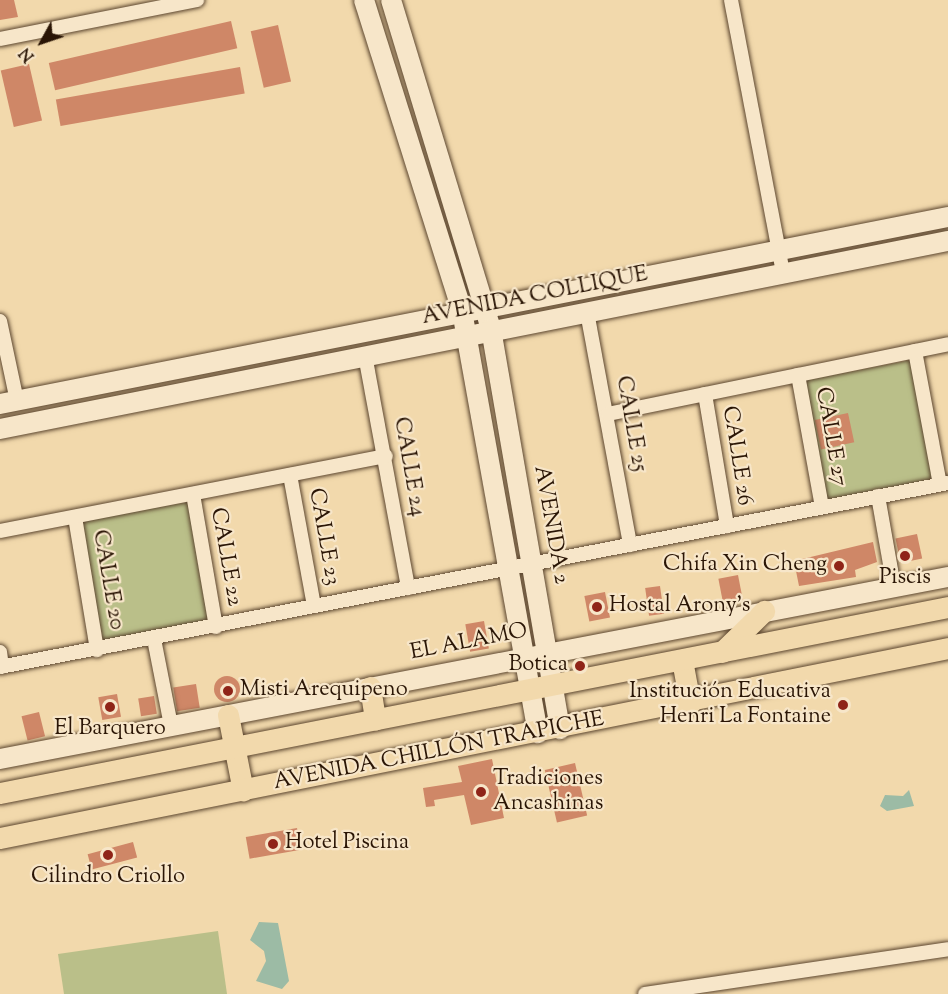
<!DOCTYPE html>
<meta charset="utf-8">
<style>
body{margin:0}
#map{position:relative;width:948px;height:994px;overflow:hidden;background:#f2d9ac;font-family:"Sorts Mill Goudy",serif}
div>[style]{position:absolute}
.green>*{inset:0;background:#babf89;transform-origin:0 0}
.water>*{inset:0;background:#9cbba5}
.building>*{inset:0;background:#cf8767;transform-origin:0 0}
.round{border-radius:50%}
.roads{filter:drop-shadow(0 0 2px #5c462f) drop-shadow(0 0 2px #5c462f)}
.street>*{height:14px;margin:-7px;padding:0 7px;transform-origin:7px;border-radius:7px;background:#f7e6c9}
.secondary>*{height:20px;margin:-10px;padding:0 10px;transform-origin:10px;border-radius:10px;background:#f7e6c9}
.primary>*{height:21px;margin:-10.5px;padding:0 10.5px;transform-origin:10.5px;border-radius:10.5px;background:#f2d9ac}
.dots>*{width:16px;height:16px;translate:-50% -50%;box-sizing:border-box;border:3px solid #f7e6c9;border-radius:50%}
span{translate:-50% -50%;white-space:nowrap;text-align:center;line-height:1.15;-webkit-text-stroke:4.5px #f7e6c9;paint-order:stroke}
.street-label{font-size:22px;color:#2a1505}
.poi-label{font-size:22px;color:#2a1505}
.right{translate:-100% -50%;text-align:right}
.left{translate:0 -50%;text-align:left}
.north{position:absolute;left:12px;top:12px;width:60px;height:60px;-webkit-text-stroke:4px #f7e6c9;paint-order:stroke;rotate:230deg;font-size:16px;font-weight:700;line-height:24px;text-align:center;color:#2a1505}
.north::after{content:'';display:block;margin:auto;width:21px;height:27px;background:#2a1505;clip-path:polygon(50% 0,100% 100%,50% 72%,0 100%)}
</style>
<div id="map">
<div class="green">
<i style="left:911px;top:360px;width:121px;height:109px;rotate:79deg"></i>
<i style="left:188px;top:502px;width:121px;height:108px;rotate:80deg"></i>
<i style="clip-path:polygon(218px 931px,227px 994px,64px 994px,58px 954px)"></i>
</div>
<div class="water">
<i style="clip-path:polygon(909px 790px,914px 806px,887px 811px,880px 806px,885px 795px,903px 796px)"></i>
<i style="clip-path:polygon(259px 922px,278px 923px,289px 981px,282px 989px,256px 981px,266px 961px,264px 951px,250px 940px)"></i>
</div>
<div class="building">
<i style="clip-path:polygon(0 0,14px 0,18px 17px,0 20px)"></i>
<i style="left:231px;top:21px;width:28px;height:187px;rotate:77deg"></i>
<i style="left:278px;top:25px;width:58px;height:28px;rotate:77deg"></i>
<i style="left:29px;top:64px;width:58px;height:29px;rotate:77deg"></i>
<i style="left:240px;top:67px;width:27px;height:187px;rotate:80deg"></i>
<i style="left:848px;top:413px;width:30px;height:34px;rotate:78deg"></i>
<i style="left:917px;top:534px;width:25px;height:22px;rotate:78deg"></i>
<i style="clip-path:polygon(873px 542px,877px 562px,855px 570px,856px 577px,799px 586px,794px 561px)"></i>
<i style="left:738px;top:575px;width:25px;height:20px;rotate:79deg"></i>
<i style="left:660px;top:586px;width:28px;height:15px;rotate:82deg"></i>
<i style="left:605px;top:592px;width:26px;height:21px;rotate:79deg"></i>
<i style="left:484px;top:621px;width:28px;height:19px;rotate:80deg"></i>
<i class="round" style="left:214px;top:676px;width:26px;height:26px"></i>
<i style="left:196px;top:684px;width:24px;height:23px;rotate:81deg"></i>
<i style="left:117px;top:694px;width:23px;height:19px;rotate:80deg"></i>
<i style="left:154px;top:696px;width:18px;height:16px;rotate:81deg"></i>
<i style="left:39px;top:712px;width:25px;height:18px;rotate:76deg"></i>
<i style="clip-path:polygon(492px 759px,504px 818px,471px 825px,464px 795px,434px 800px,435px 806px,426px 807px,423px 788px,462px 782px,458px 766px)"></i>
<i style="left:575px;top:763px;width:54px;height:31px;rotate:77deg"></i>
<i style="left:297px;top:828px;width:22px;height:52px;rotate:80deg"></i>
<i style="left:133px;top:842px;width:16px;height:47px;rotate:75deg"></i>
</div>
<div class="roads">
<div class="street">
<i style="left:731px;top:0;width:278px;rotate:79.2deg"></i>
<i style="left:0;top:39px;width:201px;rotate:-11.2deg"></i>
<i style="left:587px;top:312px;width:237px;rotate:79.5deg"></i>
<i style="left:0;top:321px;width:82px;rotate:78deg"></i>
<i style="left:915px;top:351px;width:135px;rotate:79.4deg"></i>
<i style="left:365px;top:355px;width:237px;rotate:79.5deg"></i>
<i style="left:798px;top:375px;width:134px;rotate:79.7deg"></i>
<i style="left:705px;top:394px;width:134px;rotate:80.5deg"></i>
<i style="left:608px;top:414px;width:347px;rotate:-11.6deg"></i>
<i style="left:290px;top:475px;width:133px;rotate:79.6deg"></i>
<i style="left:193px;top:494px;width:135px;rotate:80.2deg"></i>
<i style="left:878px;top:496px;width:92px;rotate:80deg"></i>
<i style="left:75px;top:517px;width:135px;rotate:80.6deg"></i>
<i style="left:0;top:531px;width:393px;rotate:-11deg"></i>
<i style="left:154px;top:639px;width:89px;rotate:78.9deg"></i>
<i style="left:0;top:652px;width:15px;rotate:82deg"></i>
<i style="left:0;top:667px;width:966px;rotate:-10.98deg"></i>
<i style="left:645px;top:994px;width:306px;rotate:-8.4deg"></i>
</div>
<div class="secondary">
<i style="left:364px;top:0;width:326px;rotate:72.5deg"></i>
<i style="left:462px;top:311px;width:429px;rotate:79.8deg"></i>
<i style="left:391px;top:0;width:344px;rotate:73.1deg"></i>
<i style="left:491px;top:329px;width:406px;rotate:80.2deg"></i>
<i style="left:0;top:404px;width:966px;rotate:-11.16deg"></i>
<i style="left:0;top:429px;width:966px;rotate:-11.22deg"></i>
<i style="left:0;top:759px;width:965px;rotate:-10.87deg"></i>
</div>
<div class="primary">
<i style="left:722px;top:652px;width:59px;rotate:-44.3deg"></i>
<i style="left:682px;top:660px;width:44px;rotate:79.5deg"></i>
<i style="left:370px;top:687px;width:33px;rotate:81deg"></i>
<i style="left:228px;top:715px;width:77px;rotate:78.8deg"></i>
<i style="left:0;top:793px;width:966px;rotate:-11.1deg"></i>
<i style="left:0;top:838px;width:967px;rotate:-11.33deg"></i>
</div>
</div>
<div class="dots">
<i style="left:905px;top:556px;background:#8f2418"></i>
<i style="left:839px;top:566px;background:#8f2418"></i>
<i style="left:597px;top:607px;background:#8f2418"></i>
<i style="left:580px;top:666px;background:#8f2418"></i>
<i style="left:228px;top:691px;background:#8f2418"></i>
<i style="left:843px;top:705px;background:#8f2418"></i>
<i style="left:110px;top:707px;background:#8f2418"></i>
<i style="left:481px;top:792px;background:#8f2418"></i>
<i style="left:273px;top:844px;background:#8f2418"></i>
<i style="left:108px;top:855px;background:#8f2418"></i>
</div>
<div class="street-label">
<span style="left:535px;top:297px;rotate:-11deg">AVENIDA COLLIQUE</span>
<span style="left:630px;top:424px;rotate:80deg">CALLE 25</span>
<span style="left:830px;top:437px;rotate:80deg">CALLE 27</span>
<span style="left:736px;top:456px;rotate:81deg">CALLE 26</span>
<span style="left:408px;top:467px;rotate:80deg">CALLE 24</span>
<span style="left:550px;top:525px;rotate:80deg">AVENIDA 2</span>
<span style="left:323px;top:537px;rotate:80deg">CALLE 23</span>
<span style="left:225px;top:557px;rotate:80deg">CALLE 22</span>
<span style="left:107px;top:580px;rotate:80deg">CALLE 20</span>
<span style="left:469px;top:643px;rotate:-11deg">EL ALAMO</span>
<span style="left:439px;top:752px;rotate:-11deg">AVENIDA CHILLÓN TRAPICHE</span>
</div>
<div class="poi-label">
<span class="right" style="left:827px;top:566px">Chifa Xin Cheng</span>
<span style="left:905px;top:579px">Piscis</span>
<span class="left" style="left:609px;top:607px">Hostal Arony's</span>
<span class="right" style="left:568px;top:666px">Botica</span>
<span class="left" style="left:240px;top:691px">Misti Arequipeno</span>
<span class="right" style="left:831px;top:705px">Institución Educativa<br>Henri La Fontaine</span>
<span style="left:110px;top:730px">El Barquero</span>
<span class="left" style="left:493px;top:792px">Tradiciones<br>Ancashinas</span>
<span class="left" style="left:285px;top:844px">Hotel Piscina</span>
<span style="left:108px;top:878px">Cilindro Criollo</span>
</div>
<div class="north">N</div>
</div>
